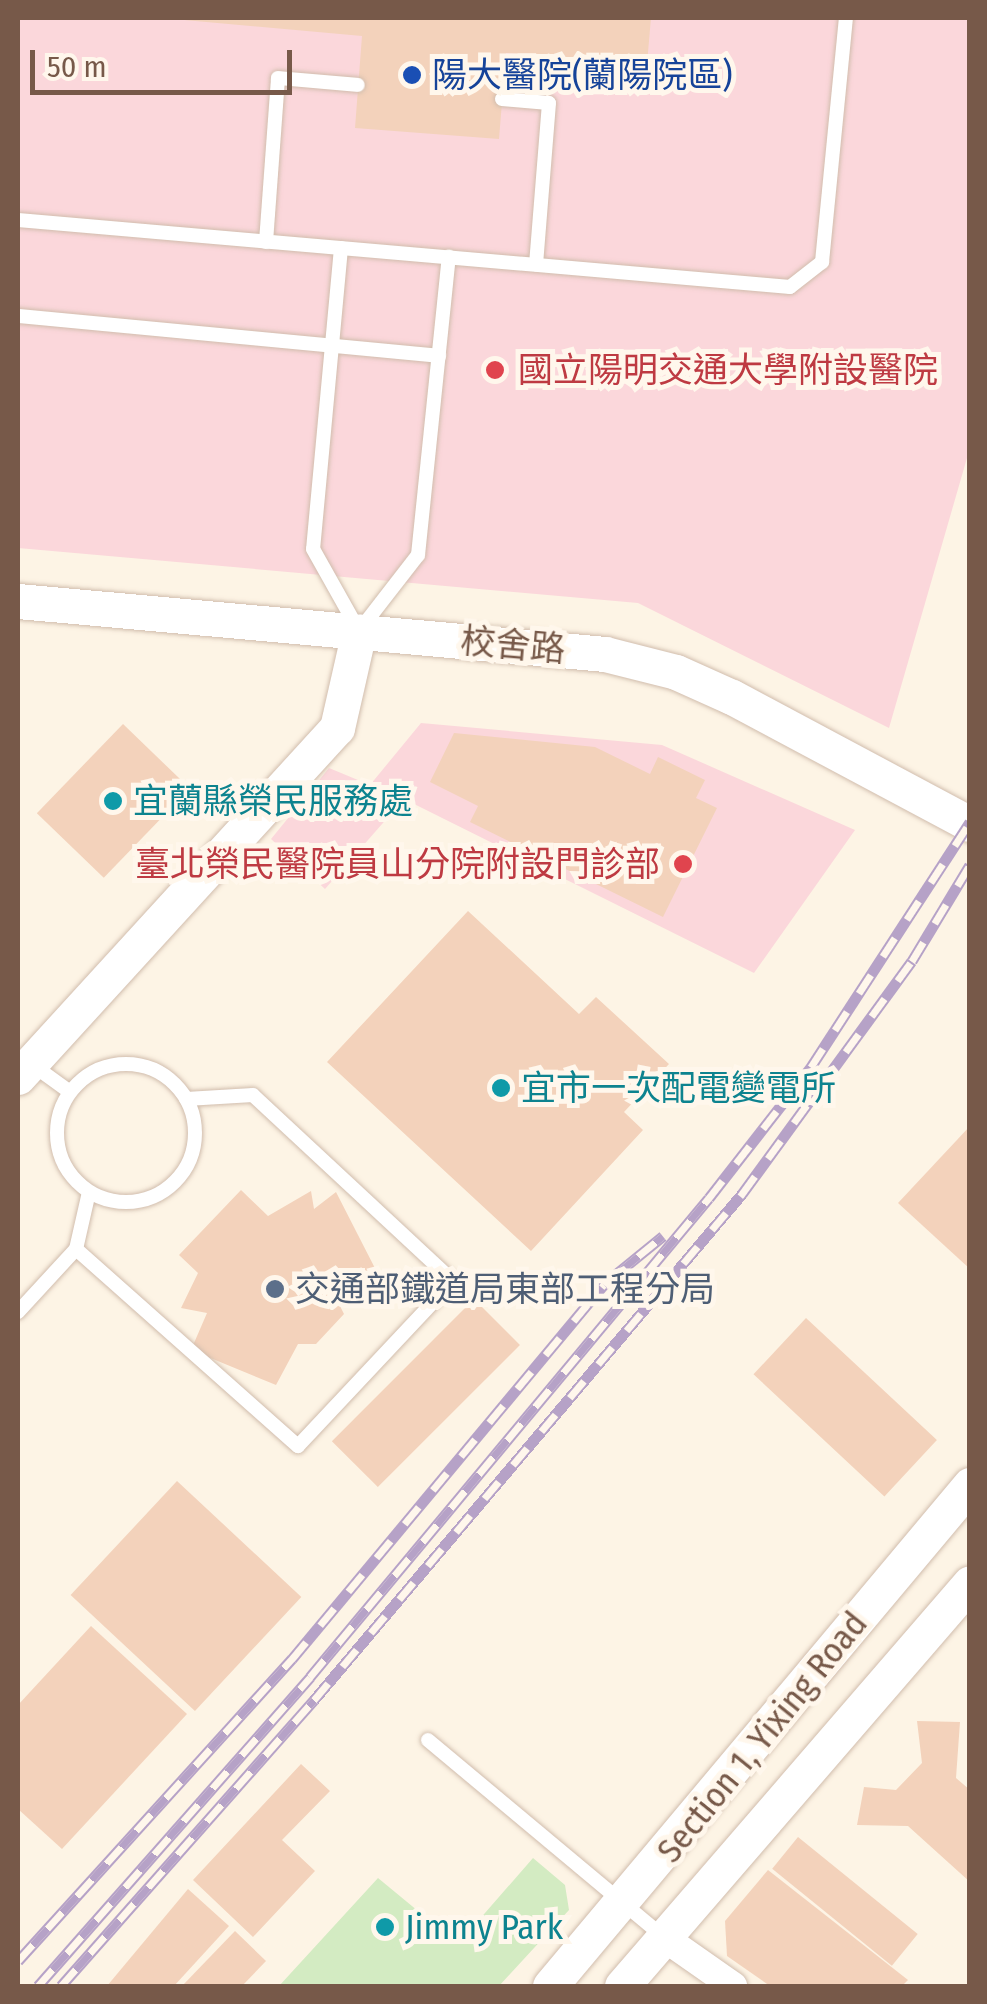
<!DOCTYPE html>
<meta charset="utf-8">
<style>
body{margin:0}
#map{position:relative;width:987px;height:2004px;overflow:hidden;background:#fdf4e5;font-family:"Fira Sans Condensed","Noto Sans TC",sans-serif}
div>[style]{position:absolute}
.medical>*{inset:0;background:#fbd7db}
.green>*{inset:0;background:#d3ebc2}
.building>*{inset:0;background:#f3d2bb;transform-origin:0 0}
.roads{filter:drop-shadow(0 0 2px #d1bdad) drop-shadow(0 0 2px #d1bdad)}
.service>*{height:14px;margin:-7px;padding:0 7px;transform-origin:7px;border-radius:7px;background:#fff}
.service>.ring{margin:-7px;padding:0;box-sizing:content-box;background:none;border:14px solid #fff;border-radius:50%}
.minor>*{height:28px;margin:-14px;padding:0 14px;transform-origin:14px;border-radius:14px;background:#fff}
.tertiary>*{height:35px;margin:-17.5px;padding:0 17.5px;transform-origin:17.5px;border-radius:17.5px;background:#fff}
.rail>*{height:11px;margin-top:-5.5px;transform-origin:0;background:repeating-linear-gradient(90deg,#fff7ec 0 22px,#b6a2c7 0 44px);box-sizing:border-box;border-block:2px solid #b6a2c7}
.dots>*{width:28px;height:28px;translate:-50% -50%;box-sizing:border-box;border:5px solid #fff7ec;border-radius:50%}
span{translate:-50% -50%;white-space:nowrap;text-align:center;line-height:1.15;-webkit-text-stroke:10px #fff7ec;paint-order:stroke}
.transit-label{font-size:35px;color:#164399}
.left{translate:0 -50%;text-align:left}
.health-label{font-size:35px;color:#be3a42}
.right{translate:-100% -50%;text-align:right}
.street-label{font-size:35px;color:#775949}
.culture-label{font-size:35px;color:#0d838f}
.service-label{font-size:35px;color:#4e5e75}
.frame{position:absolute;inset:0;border:20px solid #775949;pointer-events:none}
.scale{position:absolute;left:30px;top:50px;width:262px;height:45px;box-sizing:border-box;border:5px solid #775949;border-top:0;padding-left:12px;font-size:30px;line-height:35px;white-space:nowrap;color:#775949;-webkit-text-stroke:8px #fff7ec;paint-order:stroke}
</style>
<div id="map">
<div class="medical">
<i style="clip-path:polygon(18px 18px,969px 18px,969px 451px,889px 728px,638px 603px,18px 548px)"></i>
<i style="clip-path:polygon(421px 723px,662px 745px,855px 830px,754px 973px,404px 799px,325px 889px,271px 839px,329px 768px,370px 785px)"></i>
</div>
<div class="green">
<i style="clip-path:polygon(533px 1858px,565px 1885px,569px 1910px,499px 1986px,279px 1986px,378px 1878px,458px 1944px)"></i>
</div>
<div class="building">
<i style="clip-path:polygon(162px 18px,651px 18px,647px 64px,506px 53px,499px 139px,355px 128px,362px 36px)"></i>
<i style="left:123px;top:724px;width:93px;height:124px;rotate:44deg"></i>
<i style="clip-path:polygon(454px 733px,595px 747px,650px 774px,658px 757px,705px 780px,696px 798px,717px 808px,663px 917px,470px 822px,478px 806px,430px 782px)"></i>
<i style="clip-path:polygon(468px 911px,579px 1014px,596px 997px,669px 1064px,624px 1112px,643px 1130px,531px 1251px,327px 1062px)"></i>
<i style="clip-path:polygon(970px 1126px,970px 1269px,898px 1203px)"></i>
<i style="clip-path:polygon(241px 1190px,268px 1216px,311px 1191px,314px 1209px,336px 1192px,380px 1278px,337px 1300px,344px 1314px,316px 1344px,298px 1344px,276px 1385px,191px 1350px,207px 1313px,181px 1308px,198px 1273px,179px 1255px)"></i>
<i style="left:474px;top:1299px;width:65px;height:201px;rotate:45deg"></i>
<i style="left:806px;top:1318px;width:179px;height:77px;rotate:43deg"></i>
<i style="left:177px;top:1481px;width:170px;height:156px;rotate:43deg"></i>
<i style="clip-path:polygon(91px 1626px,187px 1714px,62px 1849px,18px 1809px,18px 1705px)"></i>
<i style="clip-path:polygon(917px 1721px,960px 1722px,956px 1778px,970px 1790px,970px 1882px,908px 1826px,857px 1825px,864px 1787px,896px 1790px,922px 1763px)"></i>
<i style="clip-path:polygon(301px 1764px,330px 1791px,282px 1840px,315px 1871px,253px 1937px,193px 1880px)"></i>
<i style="left:798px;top:1837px;width:154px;height:41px;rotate:39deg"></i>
<i style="clip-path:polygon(768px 1870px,908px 1980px,902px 1986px,770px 1986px,727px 1956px,725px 1921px)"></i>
<i style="clip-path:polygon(188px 1889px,229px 1926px,174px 1986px,107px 1986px)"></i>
<i style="clip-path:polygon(235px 1931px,266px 1961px,242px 1986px,182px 1986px)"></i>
</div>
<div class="roads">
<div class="service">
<i style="left:502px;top:99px;width:47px;rotate:4.9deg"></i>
<i style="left:549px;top:103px;width:162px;rotate:94.6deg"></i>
<i style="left:18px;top:220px;width:775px;rotate:4.96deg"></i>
<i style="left:790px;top:287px;width:41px;rotate:-38deg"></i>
<i style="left:822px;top:262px;width:245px;rotate:-84.4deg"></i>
<i style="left:266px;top:242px;width:164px;rotate:-85.8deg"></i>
<i style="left:278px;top:78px;width:80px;rotate:5deg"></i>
<i style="left:341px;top:248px;width:302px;rotate:95.3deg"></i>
<i style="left:313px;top:549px;width:94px;rotate:60.7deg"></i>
<i style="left:359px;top:631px;width:96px;rotate:-52.2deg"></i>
<i style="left:418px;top:555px;width:300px;rotate:-84.1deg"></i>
<i style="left:18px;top:316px;width:423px;rotate:5.4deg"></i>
<i style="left:30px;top:1063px;width:49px;rotate:35.9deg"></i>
<i class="ring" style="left:57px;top:1064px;width:124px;height:124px"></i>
<i style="left:89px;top:1192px;width:58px;rotate:102.8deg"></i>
<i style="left:76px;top:1249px;width:297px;rotate:41.6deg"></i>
<i style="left:298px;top:1446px;width:226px;rotate:-46.8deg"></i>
<i style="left:453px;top:1281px;width:273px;rotate:-137.1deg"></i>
<i style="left:253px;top:1095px;width:67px;rotate:176.6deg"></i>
<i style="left:18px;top:1312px;width:86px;rotate:-47.4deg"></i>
<i style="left:428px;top:1740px;width:309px;rotate:39.9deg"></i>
</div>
<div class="minor">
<i style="left:666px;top:1939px;width:82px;rotate:35deg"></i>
</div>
<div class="tertiary">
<i style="left:18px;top:601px;width:589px;rotate:5.16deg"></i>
<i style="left:605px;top:654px;width:73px;rotate:14.2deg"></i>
<i style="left:676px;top:672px;width:61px;rotate:24.1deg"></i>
<i style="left:732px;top:697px;width:270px;rotate:28.1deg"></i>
<i style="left:18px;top:1077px;width:473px;rotate:-47.6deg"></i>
<i style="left:337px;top:728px;width:99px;rotate:-77.2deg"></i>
<i style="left:550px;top:1986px;width:654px;rotate:-50.03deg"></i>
<i style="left:622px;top:1986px;width:532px;rotate:-49.19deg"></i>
</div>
</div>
<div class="rail">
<i style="left:18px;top:1961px;width:408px;rotate:-47.8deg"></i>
<i style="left:292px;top:1659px;width:488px;rotate:-50.2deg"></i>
<i style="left:604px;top:1284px;width:76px;rotate:-39.1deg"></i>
<i style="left:38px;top:1986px;width:412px;rotate:-48.6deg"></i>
<i style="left:310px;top:1677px;width:623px;rotate:-50.21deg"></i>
<i style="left:709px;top:1198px;width:166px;rotate:-52.1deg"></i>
<i style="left:811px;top:1067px;width:292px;rotate:-57deg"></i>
<i style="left:61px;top:1986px;width:382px;rotate:-48.5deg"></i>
<i style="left:314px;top:1700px;width:663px;rotate:-49.77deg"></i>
<i style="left:742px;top:1194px;width:288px;rotate:-53.9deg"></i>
<i style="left:912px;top:961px;width:112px;rotate:-58.9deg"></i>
</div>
<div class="dots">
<i style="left:412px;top:75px;background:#1a4fb4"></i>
<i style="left:495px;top:370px;background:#e0444e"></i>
<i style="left:113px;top:801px;background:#0f9aa8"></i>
<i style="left:683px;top:864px;background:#e0444e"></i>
<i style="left:501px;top:1088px;background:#0f9aa8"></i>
<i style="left:275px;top:1289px;background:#5c6f8a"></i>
<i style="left:385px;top:1927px;background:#0f9aa8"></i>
</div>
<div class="transit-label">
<span class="left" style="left:432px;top:75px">陽大醫院(蘭陽院區)</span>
</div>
<div class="health-label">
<span class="left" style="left:518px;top:370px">國立陽明交通大學附設醫院</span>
<span class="right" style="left:660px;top:864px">臺北榮民醫院員山分院附設門診部</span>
</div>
<div class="street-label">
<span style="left:513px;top:645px;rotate:5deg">校舍路</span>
<span style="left:762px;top:1737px;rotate:-51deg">Section 1, Yixing Road</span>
</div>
<div class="culture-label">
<span class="left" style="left:133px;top:801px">宜蘭縣榮民服務處</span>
<span class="left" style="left:521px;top:1088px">宜市一次配電變電所</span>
<span class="left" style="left:405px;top:1927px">Jimmy Park</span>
</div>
<div class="service-label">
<span class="left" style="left:295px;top:1289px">交通部鐵道局東部工程分局</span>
</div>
<div class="frame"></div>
<div class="scale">50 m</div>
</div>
